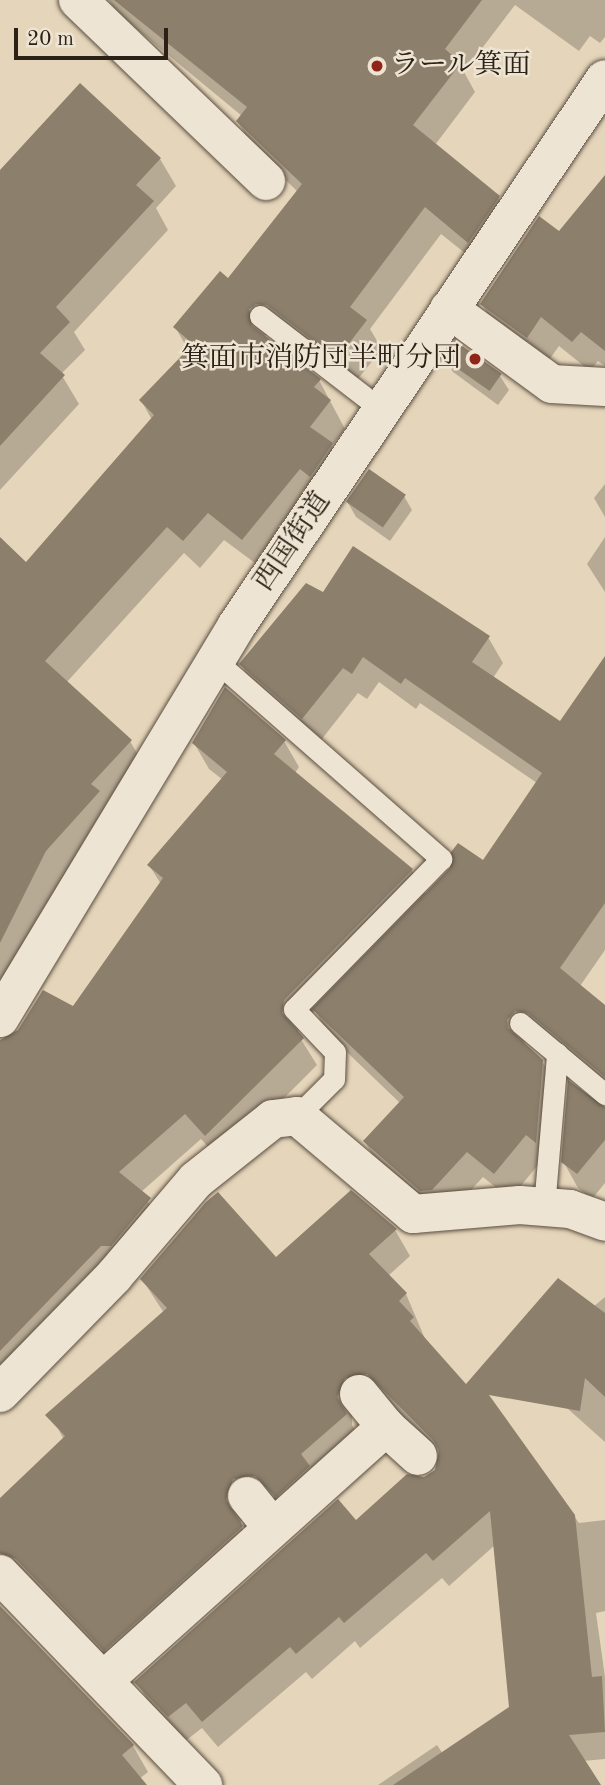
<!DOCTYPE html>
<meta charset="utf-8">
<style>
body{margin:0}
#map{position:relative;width:605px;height:1785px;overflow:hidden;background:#e5d5bb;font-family:"Old Standard TT","Noto Serif JP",serif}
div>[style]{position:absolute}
.shadow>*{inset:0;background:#0003}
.building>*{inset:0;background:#8c7f6c;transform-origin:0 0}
.roads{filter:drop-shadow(0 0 2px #5a4e3f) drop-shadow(0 0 2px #5a4e3f)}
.service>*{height:21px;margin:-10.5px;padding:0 10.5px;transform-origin:10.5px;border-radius:10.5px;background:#eee4d3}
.minor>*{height:38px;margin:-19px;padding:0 19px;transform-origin:19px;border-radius:19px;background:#eee4d3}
.tertiary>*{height:38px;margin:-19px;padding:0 19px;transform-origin:19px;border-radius:19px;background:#eee4d3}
.dots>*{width:19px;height:19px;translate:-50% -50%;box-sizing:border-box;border:4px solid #eee4d3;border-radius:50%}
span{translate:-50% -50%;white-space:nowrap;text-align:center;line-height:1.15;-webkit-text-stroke:5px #eee4d3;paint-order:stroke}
.poi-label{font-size:28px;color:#2c2116}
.left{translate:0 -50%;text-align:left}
.right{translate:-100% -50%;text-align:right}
.street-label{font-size:28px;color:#2c2116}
.scale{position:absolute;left:14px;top:28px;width:154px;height:32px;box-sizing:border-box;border:4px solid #2c2116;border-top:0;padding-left:9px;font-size:21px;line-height:24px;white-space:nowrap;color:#2c2116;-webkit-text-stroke:5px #eee4d3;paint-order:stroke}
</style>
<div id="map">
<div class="shadow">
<i style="clip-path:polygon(109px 0,605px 0,605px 37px,600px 43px,590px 36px,579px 51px,515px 5px,464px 72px,475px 92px,435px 145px,498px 197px,514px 225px,485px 269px,441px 234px,370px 329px,382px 349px,353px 385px,272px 331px,263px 337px,319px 380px,345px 429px,332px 446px,348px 472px,259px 566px,224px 540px,200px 568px,184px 553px,66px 683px,130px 741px,146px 769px,115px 820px,61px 879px,0 1002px,0 539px,26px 564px,152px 420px,141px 400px,189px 351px,175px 327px,229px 280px,298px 192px,254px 149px,238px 122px,242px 116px,116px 12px)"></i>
<i style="clip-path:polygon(160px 159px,176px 186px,156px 208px,168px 230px,74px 332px,85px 350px,61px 374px,79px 404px,0 490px,0 172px)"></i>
<i style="clip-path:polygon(605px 182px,605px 366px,598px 361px,590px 371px,559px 346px,544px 367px,499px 334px,482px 304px,559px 233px)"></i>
<i style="clip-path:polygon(445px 358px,500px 376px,509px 390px,498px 405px,453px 372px)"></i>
<i style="clip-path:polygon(605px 484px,605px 517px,594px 498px)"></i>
<i style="clip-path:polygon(404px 496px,412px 510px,390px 541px,356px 517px,348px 503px)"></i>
<i style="clip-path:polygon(605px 537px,605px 592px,587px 564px)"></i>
<i style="clip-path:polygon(324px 594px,488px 637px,503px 663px,493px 678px,561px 724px,605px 659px,605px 950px,580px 986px,605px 1006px,605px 1089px,530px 1036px,523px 1044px,542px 1061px,557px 1087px,542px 1160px,510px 1199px,483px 1177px,447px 1216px,380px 1168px,365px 1142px,400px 1103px,329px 1035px,315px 1010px,297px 1033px,317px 1065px,221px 1161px,201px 1139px,141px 1192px,165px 1226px,0 1394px,0 1080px,73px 1009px,161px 884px,149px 865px,223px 780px,209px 769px,194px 743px,284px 741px,299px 767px,295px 773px,412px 870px,426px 895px,483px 863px,537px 783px,420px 703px,416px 709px,379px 682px,367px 699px,358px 693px,318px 744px,256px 690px,241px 664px)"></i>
<i style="clip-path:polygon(605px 1108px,605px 1183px,592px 1199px,578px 1188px,563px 1161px)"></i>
<i style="clip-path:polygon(395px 1230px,410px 1256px,388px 1276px,406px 1294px,426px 1341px,466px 1387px,474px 1377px,579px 1523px,605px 1520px,605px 1611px,596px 1613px,605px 1677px,605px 1759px,583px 1761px,599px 1785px,378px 1785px,437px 1745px,443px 1754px,511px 1708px,495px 1545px,449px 1586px,442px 1578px,360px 1648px,355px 1641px,312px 1679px,306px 1672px,218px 1747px,202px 1728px,184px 1742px,152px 1708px,137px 1682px,356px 1522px,436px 1471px,440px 1455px,392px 1406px,352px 1413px,352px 1425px,361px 1441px,323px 1493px,247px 1505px,240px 1525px,257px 1553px,120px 1675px,0 1588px,0 1503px,64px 1440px,55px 1423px,164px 1313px,142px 1279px,275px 1259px)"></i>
<i style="clip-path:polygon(605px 1297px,605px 1442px,521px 1367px)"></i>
<i style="clip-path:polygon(0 1608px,133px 1746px,148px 1772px,139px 1779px,143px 1785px,0 1785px)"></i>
</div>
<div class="building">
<i style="clip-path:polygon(114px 0,482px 0,445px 49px,461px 63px,413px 125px,500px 196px,468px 243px,425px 207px,350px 307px,367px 320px,337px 359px,267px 305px,256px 304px,249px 309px,252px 326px,321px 379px,314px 387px,331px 400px,310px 427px,333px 443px,310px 477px,300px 469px,242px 540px,208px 513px,183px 541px,167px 527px,45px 661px,132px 740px,91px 784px,100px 791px,46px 851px,0 943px,0 537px,26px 562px,154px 415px,139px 400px,193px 344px,173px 327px,220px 271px,228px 278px,302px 184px,236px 121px,247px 107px)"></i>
<i style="clip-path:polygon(80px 83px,161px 158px,136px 185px,154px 201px,56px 307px,70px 322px,40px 353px,65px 375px,0 446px,0 170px)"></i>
<i style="clip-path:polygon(605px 175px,605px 351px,581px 332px,572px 342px,541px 317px,527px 338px,480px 304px,539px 216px,559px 231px)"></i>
<i style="left:455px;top:341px;width:57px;height:21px;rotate:35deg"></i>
<i style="left:369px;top:469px;width:45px;height:40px;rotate:35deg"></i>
<i style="clip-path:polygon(353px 546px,490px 636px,472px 662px,560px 721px,605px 656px,605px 903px,560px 968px,605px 1005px,605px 1077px,528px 1013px,515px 1011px,507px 1020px,508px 1028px,543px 1060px,536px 1143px,526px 1135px,494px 1174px,467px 1152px,432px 1190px,420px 1191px,363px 1141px,404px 1097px,312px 1009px,450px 868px,451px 852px,458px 843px,483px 860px,542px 773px,405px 678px,401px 684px,363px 657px,352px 674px,343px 668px,302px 719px,239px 664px,306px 583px,323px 592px)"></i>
<i style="clip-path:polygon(225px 687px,286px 740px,274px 754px,413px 869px,284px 1000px,282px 1013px,304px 1038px,205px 1136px,185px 1114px,119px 1172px,151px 1198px,111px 1246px,101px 1246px,0 1351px,0 1040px,18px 1030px,43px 990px,73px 1006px,163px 878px,147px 865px,227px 772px,192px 743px)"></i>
<i style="clip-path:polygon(568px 1080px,605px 1107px,605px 1140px,577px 1174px,561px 1162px)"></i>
<i style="clip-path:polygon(351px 1190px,397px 1229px,369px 1254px,407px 1293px,399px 1301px,414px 1317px,410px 1321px,466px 1384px,558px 1278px,605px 1313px,605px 1397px,585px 1378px,580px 1411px,489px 1395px,575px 1515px,592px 1677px,602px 1676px,605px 1732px,569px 1735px,601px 1785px,393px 1785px,509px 1707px,490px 1511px,433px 1561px,426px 1553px,344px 1623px,339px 1617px,296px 1654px,290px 1647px,202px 1722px,186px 1703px,168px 1717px,134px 1682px,338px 1499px,356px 1520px,407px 1474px,424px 1477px,435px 1470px,439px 1450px,433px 1440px,367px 1374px,345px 1378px,337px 1397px,347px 1414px,301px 1454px,310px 1466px,276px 1497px,255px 1476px,233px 1479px,226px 1500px,243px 1526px,104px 1651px,16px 1559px,0 1553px,0 1498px,65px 1436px,45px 1415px,167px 1308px,140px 1279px,206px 1202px,218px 1192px,276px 1257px)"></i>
<i style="clip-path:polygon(0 1606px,134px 1745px,122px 1755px,147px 1785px,0 1785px)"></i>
</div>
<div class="roads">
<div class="service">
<i style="left:260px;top:316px;width:154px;rotate:37.6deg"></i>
<i style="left:216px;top:661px;width:300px;rotate:41.3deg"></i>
<i style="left:441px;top:859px;width:210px;rotate:134.4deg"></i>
<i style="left:294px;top:1009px;width:59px;rotate:46.4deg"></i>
<i style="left:335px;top:1052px;width:27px;rotate:92deg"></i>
<i style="left:334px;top:1079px;width:52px;rotate:135deg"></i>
<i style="left:520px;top:1023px;width:111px;rotate:39.9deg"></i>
<i style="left:544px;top:1207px;width:154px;rotate:-85.1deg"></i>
</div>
<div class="minor">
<i style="left:78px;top:0;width:261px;rotate:43.9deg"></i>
<i style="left:449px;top:309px;width:127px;rotate:36.1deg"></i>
<i style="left:552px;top:384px;width:53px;rotate:3.2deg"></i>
<i style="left:0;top:1393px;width:163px;rotate:-45.7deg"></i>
<i style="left:114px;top:1276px;width:126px;rotate:-49.5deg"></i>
<i style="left:196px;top:1180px;width:98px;rotate:-38.4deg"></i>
<i style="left:273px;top:1119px;width:24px;rotate:-7deg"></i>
<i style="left:297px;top:1116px;width:152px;rotate:40.2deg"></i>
<i style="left:413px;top:1214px;width:107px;rotate:-4.8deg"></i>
<i style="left:520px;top:1205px;width:50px;rotate:4.6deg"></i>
<i style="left:570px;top:1209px;width:37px;rotate:20deg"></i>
<i style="left:359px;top:1394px;width:43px;rotate:50.7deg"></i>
<i style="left:386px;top:1427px;width:43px;rotate:42.2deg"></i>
<i style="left:247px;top:1496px;width:40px;rotate:51deg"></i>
<i style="left:0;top:1574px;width:293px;rotate:46.1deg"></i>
<i style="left:104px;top:1680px;width:379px;rotate:-41.9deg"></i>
</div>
<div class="tertiary">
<i style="left:0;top:1018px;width:459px;rotate:-58.9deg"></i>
<i style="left:237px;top:625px;width:658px;rotate:-56.02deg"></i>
</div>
</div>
<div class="dots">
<i style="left:377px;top:66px;background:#8f2418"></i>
<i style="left:475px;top:359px;background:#8f2418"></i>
</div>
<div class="poi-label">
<span class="left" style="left:391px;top:66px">ラール箕面</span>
<span class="right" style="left:461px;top:359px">箕面市消防団半町分団</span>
</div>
<div class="street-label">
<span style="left:293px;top:542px;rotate:-56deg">西国街道</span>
</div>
<div class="scale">20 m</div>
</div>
